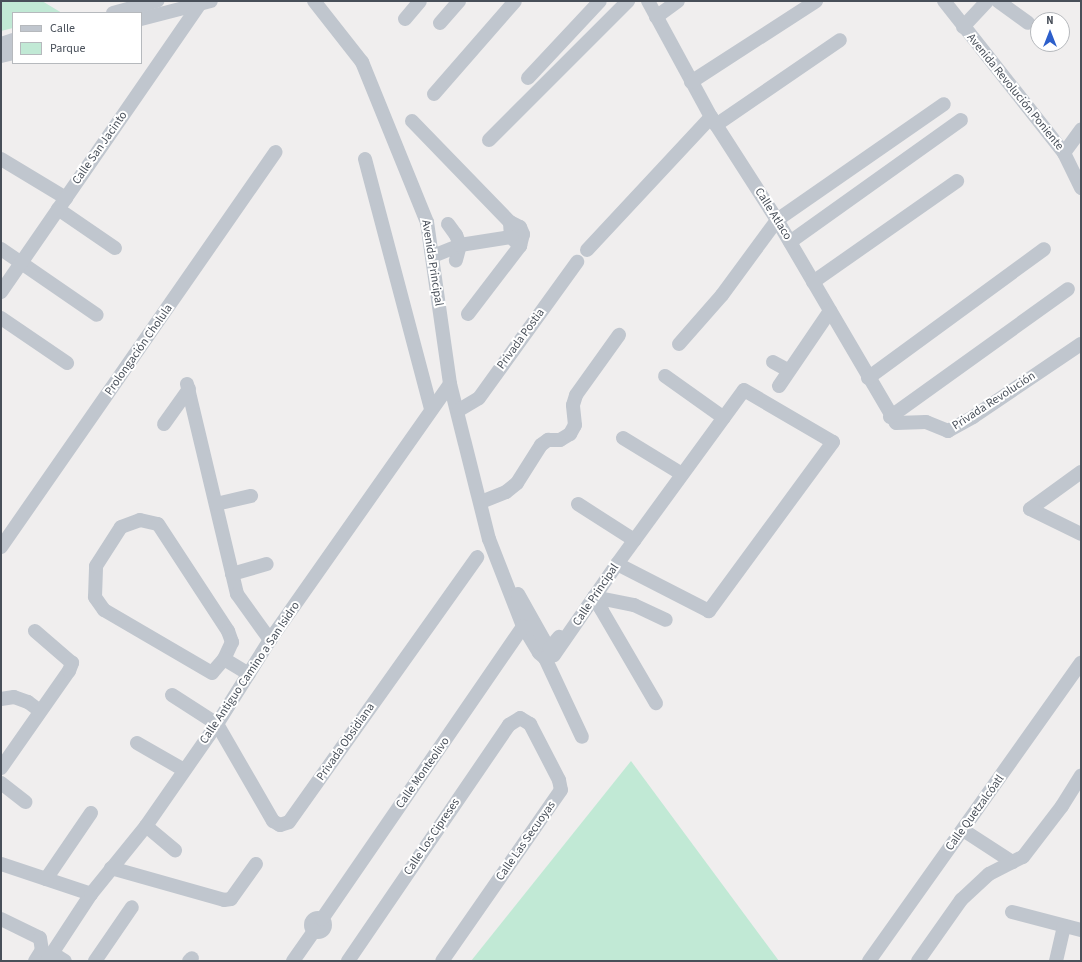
<!DOCTYPE html>
<meta charset="utf-8">
<style>
body{margin:0}
#map{position:relative;width:1082px;height:962px;overflow:hidden;background:#f0eeee;font-family:"Source Sans 3",sans-serif}
div>[style]{position:absolute}
.green>*{inset:0;background:#c1e9d5}
.minor>*{height:14px;margin:-7px;padding:0 7px;transform-origin:7px;border-radius:7px;background:#c0c6ce}
.minor>.ring{margin:-7px;padding:0;box-sizing:content-box;background:none;border:14px solid #c0c6ce;border-radius:50%}
span{translate:-50% -50%;white-space:nowrap;text-align:center;line-height:1.15;-webkit-text-stroke:4px #fff;paint-order:stroke}
.street-label{font-size:12px;color:#484f59}
.frame{position:absolute;inset:0;border:2px solid #484f59;pointer-events:none}
.legend{position:absolute;left:12px;top:12px;width:130px;height:52px;box-sizing:border-box;background:#fff;border:1px solid #b6b9bd;margin:0;padding:5px 7px;list-style:none;font-size:12px;color:#484f59}
.legend li{display:flex;align-items:center;gap:8px;height:20px}
.legend b{width:20px;border:1px solid #b6b9bd}
.north{position:absolute;left:1030px;top:12px;width:40px;height:40px;box-sizing:border-box;background:#fff;border:1px solid #b6b9bd;border-radius:50%;rotate:0deg;font-size:11px;font-weight:700;line-height:16px;text-align:center;color:#484f59}
.north::after{content:'';display:block;margin:auto;width:14px;height:18px;background:#2d5fcb;clip-path:polygon(50% 0,100% 100%,50% 72%,0 100%)}
</style>
<div id="map">
<div class="green">
<i style="clip-path:polygon(1px 1px,42px 1px,62px 13px,13px 13px,13px 28px,1px 31px)"></i>
<i style="clip-path:polygon(631px 761px,779px 961px,471px 961px)"></i>
</div>
<div class="minor">
<i style="left:314px;top:1px;width:78px;rotate:51.8deg"></i>
<i style="left:362px;top:62px;width:173px;rotate:67.9deg"></i>
<i style="left:427px;top:222px;width:164px;rotate:81.9deg"></i>
<i style="left:450px;top:384px;width:160px;rotate:75.9deg"></i>
<i style="left:489px;top:539px;width:93px;rotate:68.7deg"></i>
<i style="left:523px;top:626px;width:31px;rotate:59deg"></i>
<i style="left:539px;top:653px;width:8px;rotate:40deg"></i>
<i style="left:545px;top:658px;width:87px;rotate:64.9deg"></i>
<i style="left:648px;top:1px;width:132px;rotate:61.5deg"></i>
<i style="left:711px;top:117px;width:122px;rotate:57.3deg"></i>
<i style="left:777px;top:220px;width:235px;rotate:59.6deg"></i>
<i style="left:896px;top:423px;width:30px;rotate:-2deg"></i>
<i style="left:926px;top:422px;width:24px;rotate:22deg"></i>
<i style="left:948px;top:431px;width:29px;rotate:-29deg"></i>
<i style="left:973px;top:417px;width:130px;rotate:-34.1deg"></i>
<i style="left:944px;top:1px;width:194px;rotate:51.7deg"></i>
<i style="left:1064px;top:153px;width:39px;rotate:64deg"></i>
<i style="left:998px;top:1px;width:37px;rotate:36deg"></i>
<i style="left:113px;top:13px;width:46px;rotate:-15.3deg"></i>
<i style="left:656px;top:17px;width:27px;rotate:-36deg"></i>
<i style="left:141px;top:19px;width:72px;rotate:-14.4deg"></i>
<i style="left:405px;top:19px;width:23px;rotate:-50deg"></i>
<i style="left:440px;top:23px;width:29px;rotate:-49deg"></i>
<i style="left:963px;top:27px;width:35px;rotate:-47deg"></i>
<i style="left:1px;top:44px;width:13px;rotate:-18deg"></i>
<i style="left:1px;top:56px;width:12px;rotate:-14deg"></i>
<i style="left:528px;top:78px;width:105px;rotate:-46.9deg"></i>
<i style="left:691px;top:82px;width:149px;rotate:-32.9deg"></i>
<i style="left:434px;top:94px;width:123px;rotate:-48.9deg"></i>
<i style="left:412px;top:121px;width:141px;rotate:45.9deg"></i>
<i style="left:716px;top:125px;width:150px;rotate:-34.4deg"></i>
<i style="left:489px;top:140px;width:197px;rotate:-45deg"></i>
<i style="left:1064px;top:153px;width:29px;rotate:-54deg"></i>
<i style="left:1px;top:159px;width:76px;rotate:31deg"></i>
<i style="left:365px;top:159px;width:259px;rotate:75.2deg"></i>
<i style="left:58px;top:209px;width:69px;rotate:34.4deg"></i>
<i style="left:510px;top:222px;width:11px;rotate:27deg"></i>
<i style="left:520px;top:227px;width:8px;rotate:67deg"></i>
<i style="left:523px;top:234px;width:12px;rotate:104deg"></i>
<i style="left:520px;top:246px;width:13px;rotate:-135deg"></i>
<i style="left:511px;top:237px;width:15px;rotate:-94deg"></i>
<i style="left:448px;top:224px;width:14px;rotate:54deg"></i>
<i style="left:456px;top:235px;width:11px;rotate:68deg"></i>
<i style="left:460px;top:245px;width:16px;rotate:105deg"></i>
<i style="left:790px;top:242px;width:210px;rotate:-35.5deg"></i>
<i style="left:1px;top:249px;width:116px;rotate:34.5deg"></i>
<i style="left:587px;top:250px;width:182px;rotate:-47deg"></i>
<i style="left:433px;top:256px;width:29px;rotate:-22deg"></i>
<i style="left:460px;top:245px;width:52px;rotate:-8.9deg"></i>
<i style="left:813px;top:282px;width:176px;rotate:-35deg"></i>
<i style="left:1px;top:292px;width:350px;rotate:-55.4deg"></i>
<i style="left:468px;top:314px;width:86px;rotate:-52.6deg"></i>
<i style="left:1px;top:318px;width:80px;rotate:34.3deg"></i>
<i style="left:679px;top:344px;width:65px;rotate:-48.7deg"></i>
<i style="left:722px;top:295px;width:93px;rotate:-53.7deg"></i>
<i style="left:777px;top:220px;width:203px;rotate:-34.8deg"></i>
<i style="left:773px;top:362px;width:18px;rotate:29deg"></i>
<i style="left:665px;top:376px;width:72px;rotate:35.4deg"></i>
<i style="left:868px;top:378px;width:218px;rotate:-36.2deg"></i>
<i style="left:187px;top:384px;width:216px;rotate:76.6deg"></i>
<i style="left:237px;top:594px;width:57px;rotate:54.3deg"></i>
<i style="left:779px;top:386px;width:91px;rotate:-55.8deg"></i>
<i style="left:459px;top:410px;width:23px;rotate:-31deg"></i>
<i style="left:479px;top:398px;width:168px;rotate:-54.2deg"></i>
<i style="left:890px;top:417px;width:219px;rotate:-35.7deg"></i>
<i style="left:164px;top:424px;width:43px;rotate:-54.5deg"></i>
<i style="left:623px;top:438px;width:69px;rotate:31.4deg"></i>
<i style="left:1081px;top:472px;width:63px;rotate:144deg"></i>
<i style="left:1030px;top:509px;width:57px;rotate:26.1deg"></i>
<i style="left:481px;top:502px;width:27px;rotate:-22deg"></i>
<i style="left:506px;top:492px;width:14px;rotate:-39deg"></i>
<i style="left:517px;top:483px;width:45px;rotate:-57.7deg"></i>
<i style="left:541px;top:445px;width:9px;rotate:-36deg"></i>
<i style="left:548px;top:440px;width:12px"></i>
<i style="left:560px;top:440px;width:12px;rotate:-31deg"></i>
<i style="left:570px;top:434px;width:10px;rotate:-61deg"></i>
<i style="left:575px;top:425px;width:20px;rotate:-96deg"></i>
<i style="left:573px;top:405px;width:10px;rotate:-73deg"></i>
<i style="left:576px;top:395px;width:74px;rotate:-54.4deg"></i>
<i style="left:216px;top:504px;width:36px;rotate:-13deg"></i>
<i style="left:578px;top:504px;width:67px;rotate:32.7deg"></i>
<i style="left:140px;top:520px;width:18px;rotate:13deg"></i>
<i style="left:158px;top:524px;width:128px;rotate:56.8deg"></i>
<i style="left:228px;top:631px;width:12px;rotate:70deg"></i>
<i style="left:232px;top:642px;width:19px;rotate:115deg"></i>
<i style="left:224px;top:659px;width:18px;rotate:131deg"></i>
<i style="left:212px;top:673px;width:125px;rotate:-149.7deg"></i>
<i style="left:104px;top:610px;width:16px;rotate:-125deg"></i>
<i style="left:95px;top:597px;width:31px;rotate:-88deg"></i>
<i style="left:96px;top:566px;width:46px;rotate:-57.3deg"></i>
<i style="left:121px;top:527px;width:20px;rotate:-20deg"></i>
<i style="left:1px;top:547px;width:481px;rotate:-55.2deg"></i>
<i style="left:232px;top:574px;width:36px;rotate:-16deg"></i>
<i style="left:518px;top:594px;width:63px;rotate:60.6deg"></i>
<i style="left:549px;top:649px;width:16px;rotate:-50deg"></i>
<i style="left:594px;top:597px;width:41px;rotate:11.3deg"></i>
<i style="left:634px;top:605px;width:35px;rotate:25deg"></i>
<i style="left:602px;top:610px;width:15px;rotate:-122deg"></i>
<i style="left:594px;top:597px;width:123px;rotate:59.7deg"></i>
<i style="left:545px;top:658px;width:9px;rotate:-18deg"></i>
<i style="left:554px;top:655px;width:111px;rotate:-55.3deg"></i>
<i style="left:617px;top:564px;width:215px;rotate:-53.9deg"></i>
<i style="left:744px;top:390px;width:103px;rotate:30.3deg"></i>
<i style="left:833px;top:442px;width:210px;rotate:126.3deg"></i>
<i style="left:709px;top:611px;width:103px;rotate:-152.9deg"></i>
<i style="left:224px;top:659px;width:29px;rotate:31deg"></i>
<i style="left:172px;top:695px;width:54px;rotate:32.8deg"></i>
<i style="left:217px;top:724px;width:112px;rotate:60deg"></i>
<i style="left:273px;top:821px;width:8px;rotate:30deg"></i>
<i style="left:280px;top:825px;width:9px;rotate:-18deg"></i>
<i style="left:289px;top:822px;width:325px;rotate:-54.6deg"></i>
<i style="left:1px;top:699px;width:13px;rotate:-9deg"></i>
<i style="left:14px;top:697px;width:15px;rotate:20deg"></i>
<i style="left:28px;top:702px;width:15px;rotate:37deg"></i>
<i style="left:137px;top:743px;width:54px;rotate:29.9deg"></i>
<i style="left:1px;top:768px;width:118px;rotate:-55deg"></i>
<i style="left:69px;top:671px;width:9px;rotate:-69deg"></i>
<i style="left:72px;top:663px;width:49px;rotate:-139.1deg"></i>
<i style="left:1px;top:783px;width:31px;rotate:38deg"></i>
<i style="left:146px;top:826px;width:38px;rotate:40deg"></i>
<i style="left:963px;top:830px;width:59px;rotate:33.1deg"></i>
<i style="left:1px;top:864px;width:95px;rotate:18.4deg"></i>
<i style="left:111px;top:868px;width:117px;rotate:15.8deg"></i>
<i style="left:224px;top:900px;width:7px;rotate:-8deg"></i>
<i style="left:231px;top:899px;width:43px;rotate:-54.5deg"></i>
<i style="left:46px;top:879px;width:80px;rotate:-55.7deg"></i>
<i style="left:1012px;top:912px;width:71px;rotate:14.6deg"></i>
<i class="ring" style="left:311px;top:918px;width:0;height:0"></i>
<i style="left:1px;top:919px;width:43px;rotate:26deg"></i>
<i style="left:40px;top:938px;width:12px;rotate:81deg"></i>
<i style="left:42px;top:950px;width:13px;rotate:122deg"></i>
<i style="left:322px;top:919px;width:355px;rotate:-55.5deg"></i>
<i style="left:52px;top:953px;width:15px;rotate:32deg"></i>
<i style="left:47px;top:961px;width:80px;rotate:-56.7deg"></i>
<i style="left:91px;top:894px;width:87px;rotate:-51deg"></i>
<i style="left:146px;top:826px;width:124px;rotate:-55.2deg"></i>
<i style="left:217px;top:724px;width:99px;rotate:-57.8deg"></i>
<i style="left:270px;top:640px;width:313px;rotate:-54.9deg"></i>
<i style="left:95px;top:961px;width:65px;rotate:-55.6deg"></i>
<i style="left:189px;top:961px;width:4px;rotate:-45deg"></i>
<i style="left:293px;top:961px;width:37px;rotate:-55deg"></i>
<i style="left:348px;top:961px;width:286px;rotate:-55.7deg"></i>
<i style="left:509px;top:725px;width:13px;rotate:-32deg"></i>
<i style="left:520px;top:718px;width:12px;rotate:31deg"></i>
<i style="left:530px;top:724px;width:63px;rotate:62.6deg"></i>
<i style="left:559px;top:780px;width:10px;rotate:79deg"></i>
<i style="left:561px;top:790px;width:208px;rotate:124.8deg"></i>
<i style="left:869px;top:961px;width:366px;rotate:-54.6deg"></i>
<i style="left:918px;top:961px;width:75px;rotate:-54.8deg"></i>
<i style="left:961px;top:900px;width:38px;rotate:-43deg"></i>
<i style="left:989px;top:874px;width:38px;rotate:-27deg"></i>
<i style="left:1023px;top:857px;width:64px;rotate:-52.6deg"></i>
<i style="left:1062px;top:806px;width:36px;rotate:-58deg"></i>
<i style="left:1056px;top:961px;width:36px;rotate:-77deg"></i>
</div>
<div class="street-label">
<span style="left:1015px;top:92px;rotate:51deg">Avenida Revolución Poniente</span>
<span style="left:100px;top:148px;rotate:-55deg">Calle San Jacinto</span>
<span style="left:773px;top:214px;rotate:58deg">Calle Atlaco</span>
<span style="left:432px;top:263px;rotate:81deg">Avenida Principal</span>
<span style="left:521px;top:339px;rotate:-54deg">Privada Postia</span>
<span style="left:139px;top:350px;rotate:-55deg">Prolongación Cholula</span>
<span style="left:994px;top:401px;rotate:-33deg">Privada Revolución</span>
<span style="left:596px;top:595px;rotate:-56deg">Calle Principal</span>
<span style="left:250px;top:673px;rotate:-56deg">Calle Antiguo Camino a San Isidro</span>
<span style="left:346px;top:742px;rotate:-55deg">Privada Obsidiana</span>
<span style="left:423px;top:773px;rotate:-55deg">Calle Monteolivo</span>
<span style="left:975px;top:813px;rotate:-54deg">Calle Quetzalcóatl</span>
<span style="left:432px;top:837px;rotate:-56deg">Calle Los Cipreses</span>
<span style="left:526px;top:841px;rotate:-55deg">Calle Las Secuoyas</span>
</div>
<div class="frame"></div>
<ul class="legend">
<li><b style="height:5px;background:#c0c6ce"></b>Calle</li>
<li><b style="height:11px;background:#c1e9d5"></b>Parque</li>
</ul>
<div class="north">N</div>
</div>
